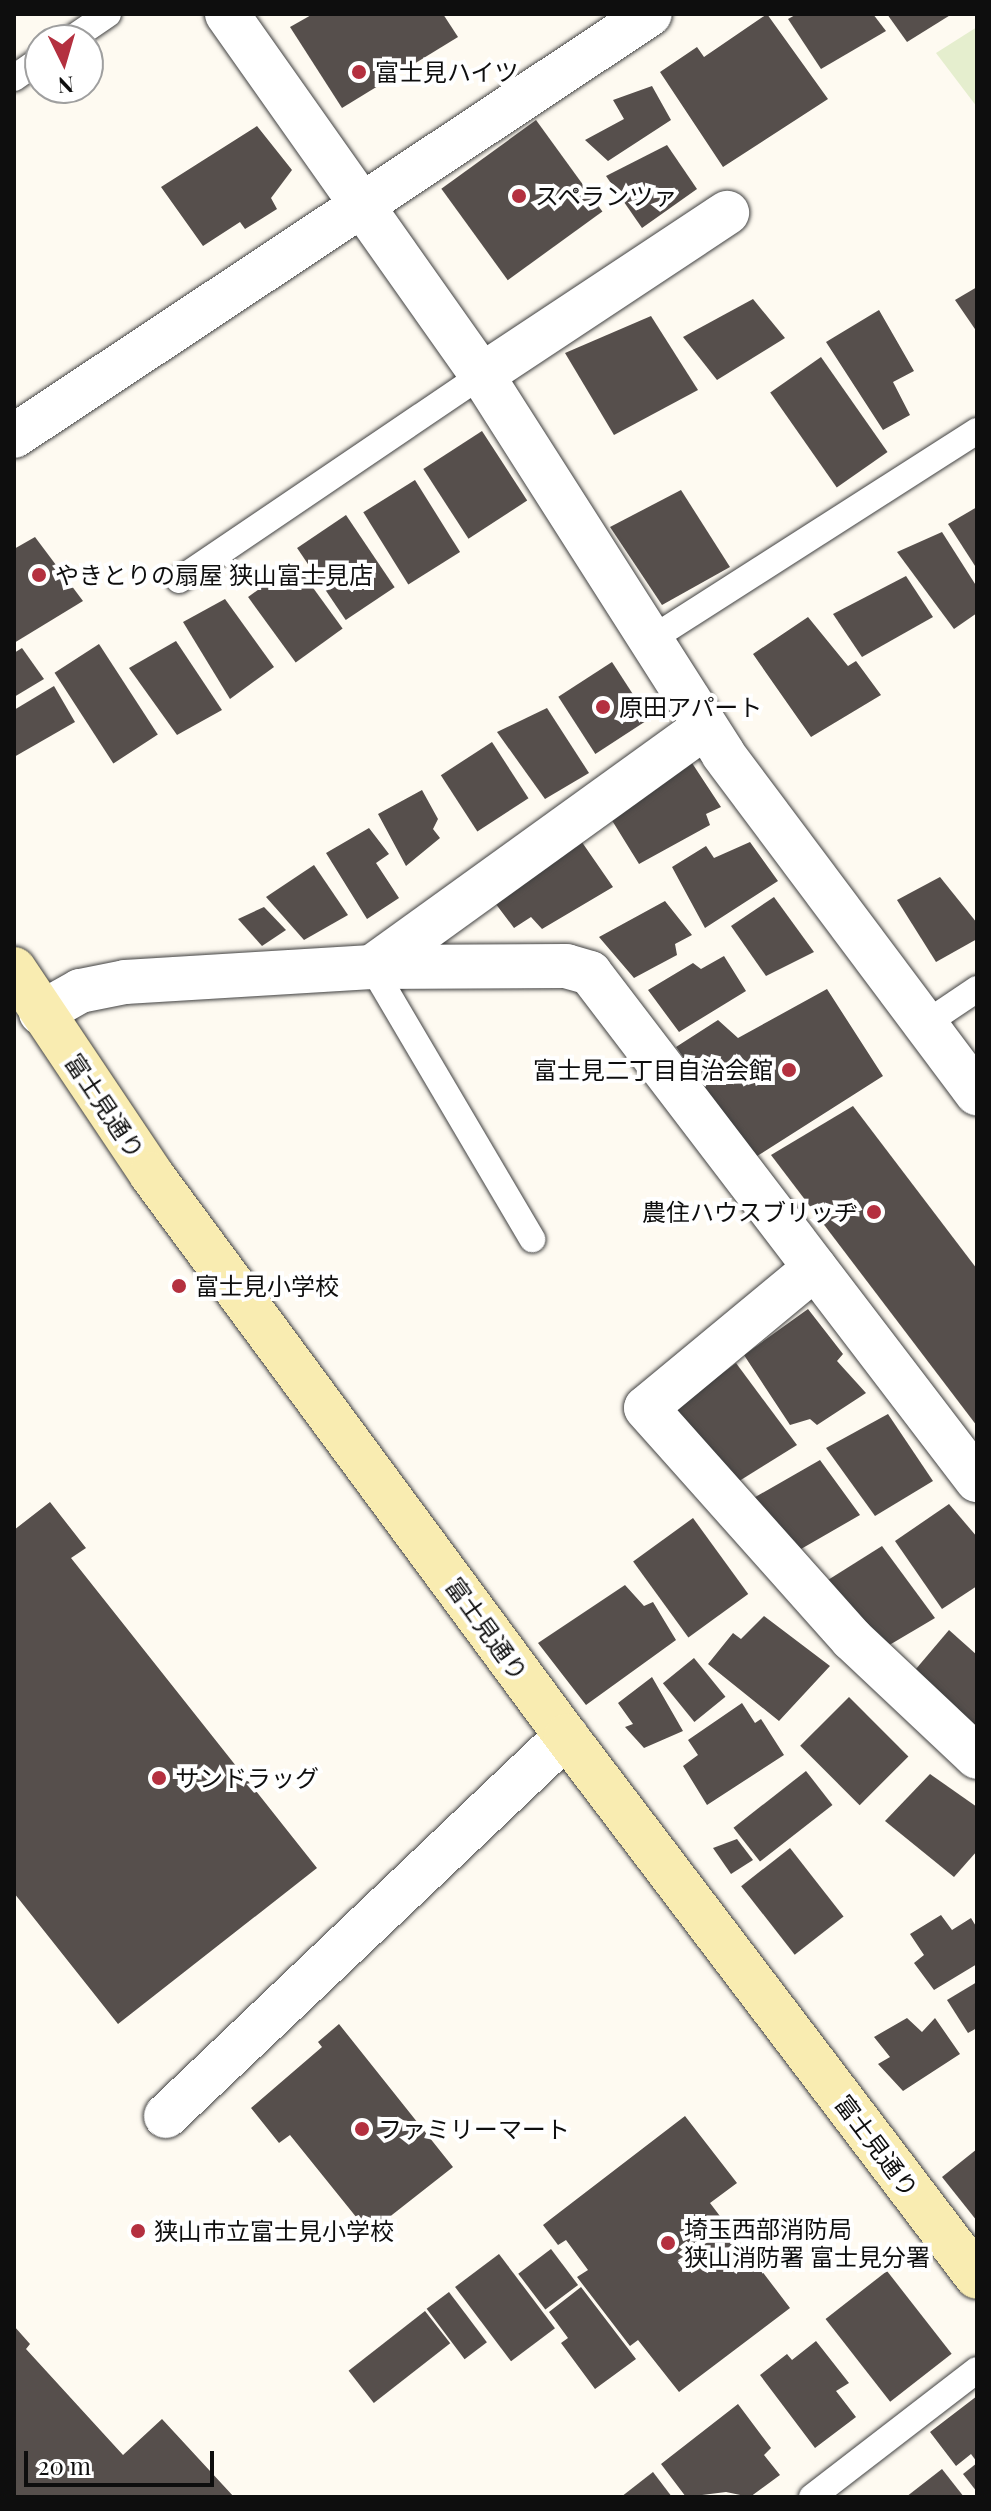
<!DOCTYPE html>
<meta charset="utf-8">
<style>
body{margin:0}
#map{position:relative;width:991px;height:2511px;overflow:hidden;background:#fefaf1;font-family:"Playfair Display","Noto Sans JP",serif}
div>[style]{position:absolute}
.pitch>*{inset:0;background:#e5eece}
.building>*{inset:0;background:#564f4c;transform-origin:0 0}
.roads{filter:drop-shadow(0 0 2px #414141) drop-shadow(0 0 2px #414141)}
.lane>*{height:26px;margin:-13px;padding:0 13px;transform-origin:13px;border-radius:13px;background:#fff}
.street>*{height:44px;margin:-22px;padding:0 22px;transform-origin:22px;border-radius:22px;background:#fff}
.secondary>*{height:44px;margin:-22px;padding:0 22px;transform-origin:22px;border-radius:22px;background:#f9ecb1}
.dots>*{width:22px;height:22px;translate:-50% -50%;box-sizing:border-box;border:4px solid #fff;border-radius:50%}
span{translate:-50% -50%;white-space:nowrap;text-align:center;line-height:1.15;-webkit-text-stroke:8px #fff;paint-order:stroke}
.poi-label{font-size:24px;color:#0e0e0e}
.left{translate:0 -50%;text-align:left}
.right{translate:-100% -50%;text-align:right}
.street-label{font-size:24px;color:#0e0e0e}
.frame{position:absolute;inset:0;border:16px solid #0e0e0e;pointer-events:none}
.north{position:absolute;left:24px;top:24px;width:80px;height:80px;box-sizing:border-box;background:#fff;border:2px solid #9f9f9f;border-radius:50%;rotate:175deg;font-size:22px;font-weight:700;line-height:32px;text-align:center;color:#0e0e0e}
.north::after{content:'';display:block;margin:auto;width:28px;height:36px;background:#b4303f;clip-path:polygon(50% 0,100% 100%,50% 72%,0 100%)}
.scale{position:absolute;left:24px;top:2451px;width:190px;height:36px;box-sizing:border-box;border:4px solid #0e0e0e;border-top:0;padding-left:10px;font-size:24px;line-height:28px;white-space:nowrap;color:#0e0e0e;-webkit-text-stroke:6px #fff;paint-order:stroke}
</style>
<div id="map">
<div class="pitch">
<i style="clip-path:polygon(977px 27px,977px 107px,936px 53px)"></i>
</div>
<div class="building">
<i style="clip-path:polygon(313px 14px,443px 14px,458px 37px,342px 108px,290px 27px)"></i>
<i style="clip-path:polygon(767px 14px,828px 99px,723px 167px,660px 72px,697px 47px,704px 57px)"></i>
<i style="clip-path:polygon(797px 14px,873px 14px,886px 31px,821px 69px,788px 19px)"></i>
<i style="clip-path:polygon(887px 14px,952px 14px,907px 42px)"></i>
<i style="clip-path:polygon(652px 86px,671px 120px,608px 161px,585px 140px,624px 119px,613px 100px)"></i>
<i style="left:536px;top:120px;width:113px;height:117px;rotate:54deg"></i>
<i style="clip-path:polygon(257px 126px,292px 170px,271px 198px,277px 209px,245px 229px,240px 222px,203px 246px,161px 187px)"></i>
<i style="clip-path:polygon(667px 145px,697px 189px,642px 228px,606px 176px)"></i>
<i style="clip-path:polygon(977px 287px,977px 332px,955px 300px)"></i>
<i style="clip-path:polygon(753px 299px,785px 338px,717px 380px,683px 337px)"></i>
<i style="clip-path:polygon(879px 310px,914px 371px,893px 382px,910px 415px,883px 430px,826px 342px)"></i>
<i style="clip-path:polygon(651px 316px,698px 390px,614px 435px,565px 353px)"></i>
<i style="left:821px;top:357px;width:116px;height:62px;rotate:55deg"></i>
<i style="left:482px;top:431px;width:83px;height:70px;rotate:57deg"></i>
<i style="left:415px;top:480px;width:85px;height:61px;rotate:58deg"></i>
<i style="clip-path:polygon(681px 490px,730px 567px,662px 605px,610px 527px)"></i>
<i style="clip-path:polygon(977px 507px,977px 569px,948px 524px)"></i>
<i style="left:346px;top:515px;width:87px;height:59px;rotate:56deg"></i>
<i style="clip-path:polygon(942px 532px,977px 587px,977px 613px,954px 629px,897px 552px)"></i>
<i style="clip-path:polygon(35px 537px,83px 601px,14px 643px,14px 549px)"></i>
<i style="left:295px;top:563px;width:81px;height:58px;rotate:54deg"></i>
<i style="clip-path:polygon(906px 576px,933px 617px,862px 657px,833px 614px)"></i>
<i style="clip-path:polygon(225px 599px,274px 667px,230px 699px,183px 622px)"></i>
<i style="clip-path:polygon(808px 617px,848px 666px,856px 661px,881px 695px,811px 737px,753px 654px)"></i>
<i style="clip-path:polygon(176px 641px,222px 710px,177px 735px,129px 668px)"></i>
<i style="left:99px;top:644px;width:108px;height:53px;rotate:57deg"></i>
<i style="clip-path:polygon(22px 648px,44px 679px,14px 697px,14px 653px)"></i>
<i style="left:612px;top:662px;width:68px;height:64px;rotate:57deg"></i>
<i style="clip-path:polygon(54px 686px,75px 722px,14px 757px,14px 710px)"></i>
<i style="clip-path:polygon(547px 708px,589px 773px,545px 799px,497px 732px)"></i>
<i style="left:492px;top:742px;width:67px;height:61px;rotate:57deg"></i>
<i style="clip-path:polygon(692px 763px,721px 807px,706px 814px,710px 825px,639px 864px,608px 814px)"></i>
<i style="clip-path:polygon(422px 790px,438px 819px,433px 829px,440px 838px,406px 866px,378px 814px)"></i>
<i style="clip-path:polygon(369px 828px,389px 854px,376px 863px,399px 898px,367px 919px,326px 853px)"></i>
<i style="clip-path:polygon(577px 835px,613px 887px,542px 929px,531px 917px,514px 928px,486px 891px)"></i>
<i style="clip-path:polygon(750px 842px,778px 881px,705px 928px,672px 867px,706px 846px,714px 858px)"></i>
<i style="clip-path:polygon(314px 865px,348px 915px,304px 940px,266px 897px)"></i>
<i style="clip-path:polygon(940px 877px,977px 923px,977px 939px,936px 962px,897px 900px)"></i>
<i style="clip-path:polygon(774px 897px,814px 952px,766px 976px,731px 926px)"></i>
<i style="clip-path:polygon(665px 901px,692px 935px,675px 944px,677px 955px,634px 978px,599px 937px)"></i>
<i style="clip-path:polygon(264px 907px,286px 930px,262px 946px,238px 919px)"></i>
<i style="clip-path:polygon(724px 956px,746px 991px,679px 1032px,648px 990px,693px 963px,701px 969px)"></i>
<i style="clip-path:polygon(827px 989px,883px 1076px,754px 1158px,676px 1047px,718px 1020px,738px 1038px)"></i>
<i style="clip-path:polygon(853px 1106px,977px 1269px,977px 1426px,771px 1155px)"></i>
<i style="clip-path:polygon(808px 1309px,843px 1354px,837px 1361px,866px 1393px,817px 1425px,810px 1419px,790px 1425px,744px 1355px)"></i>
<i style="clip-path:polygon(736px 1363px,797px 1445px,736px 1483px,672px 1411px)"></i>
<i style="clip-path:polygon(888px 1414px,933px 1481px,875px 1516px,826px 1448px)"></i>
<i style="clip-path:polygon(820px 1460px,860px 1515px,801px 1549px,794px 1541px,786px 1546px,750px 1500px)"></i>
<i style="clip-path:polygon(50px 1502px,86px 1548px,71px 1558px,317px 1868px,118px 2024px,14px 1893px,14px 1530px)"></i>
<i style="clip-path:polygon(949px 1504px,977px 1537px,977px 1586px,942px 1609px,895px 1541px)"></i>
<i style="left:693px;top:1518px;width:94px;height:74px;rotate:54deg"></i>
<i style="clip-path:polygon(882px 1546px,935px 1618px,886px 1647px,820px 1585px)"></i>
<i style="clip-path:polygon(625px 1585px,644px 1606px,653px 1602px,676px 1640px,586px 1705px,538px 1643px)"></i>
<i style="clip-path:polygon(764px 1616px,830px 1666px,779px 1721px,708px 1664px,733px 1633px,741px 1639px)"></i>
<i style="clip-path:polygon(949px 1630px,977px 1655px,977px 1731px,910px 1676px)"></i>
<i style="left:694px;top:1658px;width:50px;height:40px;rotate:51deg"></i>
<i style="clip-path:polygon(652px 1677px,683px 1731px,644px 1748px,625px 1727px,633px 1724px,618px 1703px)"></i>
<i style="left:849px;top:1697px;width:84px;height:69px;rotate:45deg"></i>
<i style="clip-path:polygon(742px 1703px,755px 1723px,761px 1719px,784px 1755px,707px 1805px,683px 1766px,698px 1755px,688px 1740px)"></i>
<i style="left:806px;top:1771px;width:43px;height:92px;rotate:52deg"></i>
<i style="clip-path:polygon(930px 1774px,977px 1807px,977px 1851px,954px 1877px,885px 1821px)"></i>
<i style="clip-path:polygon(737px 1839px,753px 1860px,731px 1874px,713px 1848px)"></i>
<i style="left:790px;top:1848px;width:87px;height:62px;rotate:52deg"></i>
<i style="clip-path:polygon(941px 1915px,952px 1930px,971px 1918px,977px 1928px,977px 1964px,934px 1990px,914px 1963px,924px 1955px,910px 1934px)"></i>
<i style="clip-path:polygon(977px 1982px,977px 2028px,968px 2033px,947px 2000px)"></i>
<i style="clip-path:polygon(907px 2018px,922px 2032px,935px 2018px,960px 2054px,903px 2091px,878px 2064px,890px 2057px,874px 2037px)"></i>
<i style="clip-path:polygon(339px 2024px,453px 2167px,369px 2233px,290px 2135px,279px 2143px,251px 2108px,322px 2047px,318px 2042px)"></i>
<i style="clip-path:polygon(685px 2116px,737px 2183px,710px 2203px,790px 2308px,679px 2392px,638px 2340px,630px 2346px,577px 2277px,588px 2270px,566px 2240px,558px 2245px,543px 2225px)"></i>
<i style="clip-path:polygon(977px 2149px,977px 2221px,942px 2177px)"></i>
<i style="left:551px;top:2249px;width:45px;height:41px;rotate:53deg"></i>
<i style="left:499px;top:2254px;width:93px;height:55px;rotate:53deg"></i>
<i style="left:887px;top:2271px;width:105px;height:78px;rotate:52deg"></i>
<i style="clip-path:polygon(581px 2287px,636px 2359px,595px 2389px,561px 2343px,568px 2338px,549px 2312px)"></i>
<i style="left:449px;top:2292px;width:63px;height:28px;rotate:53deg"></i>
<i style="left:425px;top:2311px;width:41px;height:97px;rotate:52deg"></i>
<i style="clip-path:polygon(14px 2326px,30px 2344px,26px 2349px,123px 2455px,162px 2419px,234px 2497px,14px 2497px)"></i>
<i style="clip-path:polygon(816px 2341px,849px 2383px,836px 2391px,856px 2417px,815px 2448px,760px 2375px,787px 2354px,792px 2360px)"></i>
<i style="clip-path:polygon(977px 2396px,977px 2462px,971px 2454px,956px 2466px,930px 2432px)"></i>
<i style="clip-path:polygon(738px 2404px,771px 2448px,764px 2455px,780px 2475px,750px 2497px,726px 2492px,686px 2497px,661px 2464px)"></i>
<i style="clip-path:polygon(977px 2463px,977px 2492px,963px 2474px)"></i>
<i style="clip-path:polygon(942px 2469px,964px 2497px,906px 2497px)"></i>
<i style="clip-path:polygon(653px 2472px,672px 2497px,621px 2497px)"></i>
</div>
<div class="roads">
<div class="lane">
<i style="left:70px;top:40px;width:46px;rotate:-34.4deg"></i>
<i style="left:14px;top:78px;width:32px;rotate:-35deg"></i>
<i style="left:179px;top:580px;width:366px;rotate:-34.1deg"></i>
<i style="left:650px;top:640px;width:388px;rotate:-32.6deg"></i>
<i style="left:372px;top:967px;width:316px;rotate:59.5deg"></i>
<i style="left:925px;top:1024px;width:63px;rotate:-33.9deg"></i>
<i style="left:812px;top:2497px;width:208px;rotate:-37.6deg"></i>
</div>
<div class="street">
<i style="left:227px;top:14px;width:442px;rotate:54.8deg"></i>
<i style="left:482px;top:375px;width:449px;rotate:57.5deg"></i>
<i style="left:723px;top:754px;width:424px;rotate:53.2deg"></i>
<i style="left:482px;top:375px;width:294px;rotate:-33.5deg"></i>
<i style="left:14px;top:436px;width:763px;rotate:-33.57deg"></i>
<i style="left:372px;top:967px;width:410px;rotate:-35.8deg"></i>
<i style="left:41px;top:1013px;width:45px;rotate:-29.4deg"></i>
<i style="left:80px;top:991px;width:46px;rotate:-11.3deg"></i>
<i style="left:125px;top:982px;width:247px;rotate:-3.5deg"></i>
<i style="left:372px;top:967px;width:194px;rotate:-0.3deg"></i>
<i style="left:566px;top:966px;width:25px;rotate:16deg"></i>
<i style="left:590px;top:973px;width:638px;rotate:52.65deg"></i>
<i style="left:815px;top:1268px;width:219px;rotate:140.4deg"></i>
<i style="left:646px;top:1408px;width:310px;rotate:48.3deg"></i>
<i style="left:852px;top:1639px;width:172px;rotate:43.3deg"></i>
<i style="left:166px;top:2116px;width:552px;rotate:-43.53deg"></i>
</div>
<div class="secondary">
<i style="left:14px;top:969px;width:247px;rotate:56.2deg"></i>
<i style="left:151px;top:1174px;width:699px;rotate:53.56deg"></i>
<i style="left:566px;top:1736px;width:679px;rotate:52.78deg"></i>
</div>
</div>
<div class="dots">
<i style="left:359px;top:72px;background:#b4303f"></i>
<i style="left:519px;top:196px;background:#b4303f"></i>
<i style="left:39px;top:575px;background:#b4303f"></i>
<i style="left:603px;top:707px;background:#b4303f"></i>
<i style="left:789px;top:1070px;background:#b4303f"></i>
<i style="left:874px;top:1212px;background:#b4303f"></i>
<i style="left:179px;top:1286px;background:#b4303f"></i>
<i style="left:159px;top:1778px;background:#b4303f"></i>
<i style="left:362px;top:2129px;background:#b4303f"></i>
<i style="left:138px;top:2231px;background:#b4303f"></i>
<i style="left:668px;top:2243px;background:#b4303f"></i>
</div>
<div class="poi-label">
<span class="left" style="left:375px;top:72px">富士見ハイツ</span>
<span class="left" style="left:535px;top:196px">スペランツァ</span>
<span class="left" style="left:55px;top:575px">やきとりの扇屋 狭山富士見店</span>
<span class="left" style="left:619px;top:707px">原田アパート</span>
<span class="right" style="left:773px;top:1070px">富士見二丁目自治会館</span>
<span class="right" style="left:858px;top:1212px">農住ハウスブリッヂ</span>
<span class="left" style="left:195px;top:1286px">富士見小学校</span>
<span class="left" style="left:175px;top:1778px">サンドラッグ</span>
<span class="left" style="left:378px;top:2129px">ファミリーマート</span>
<span class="left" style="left:684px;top:2243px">埼玉西部消防局<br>狭山消防署 富士見分署</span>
<span class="left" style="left:154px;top:2231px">狭山市立富士見小学校</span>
</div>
<div class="street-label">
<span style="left:105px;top:1106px;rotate:56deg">富士見通り</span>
<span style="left:487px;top:1629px;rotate:54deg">富士見通り</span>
<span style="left:877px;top:2146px;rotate:53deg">富士見通り</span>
</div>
<div class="frame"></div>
<div class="north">N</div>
<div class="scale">20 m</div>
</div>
